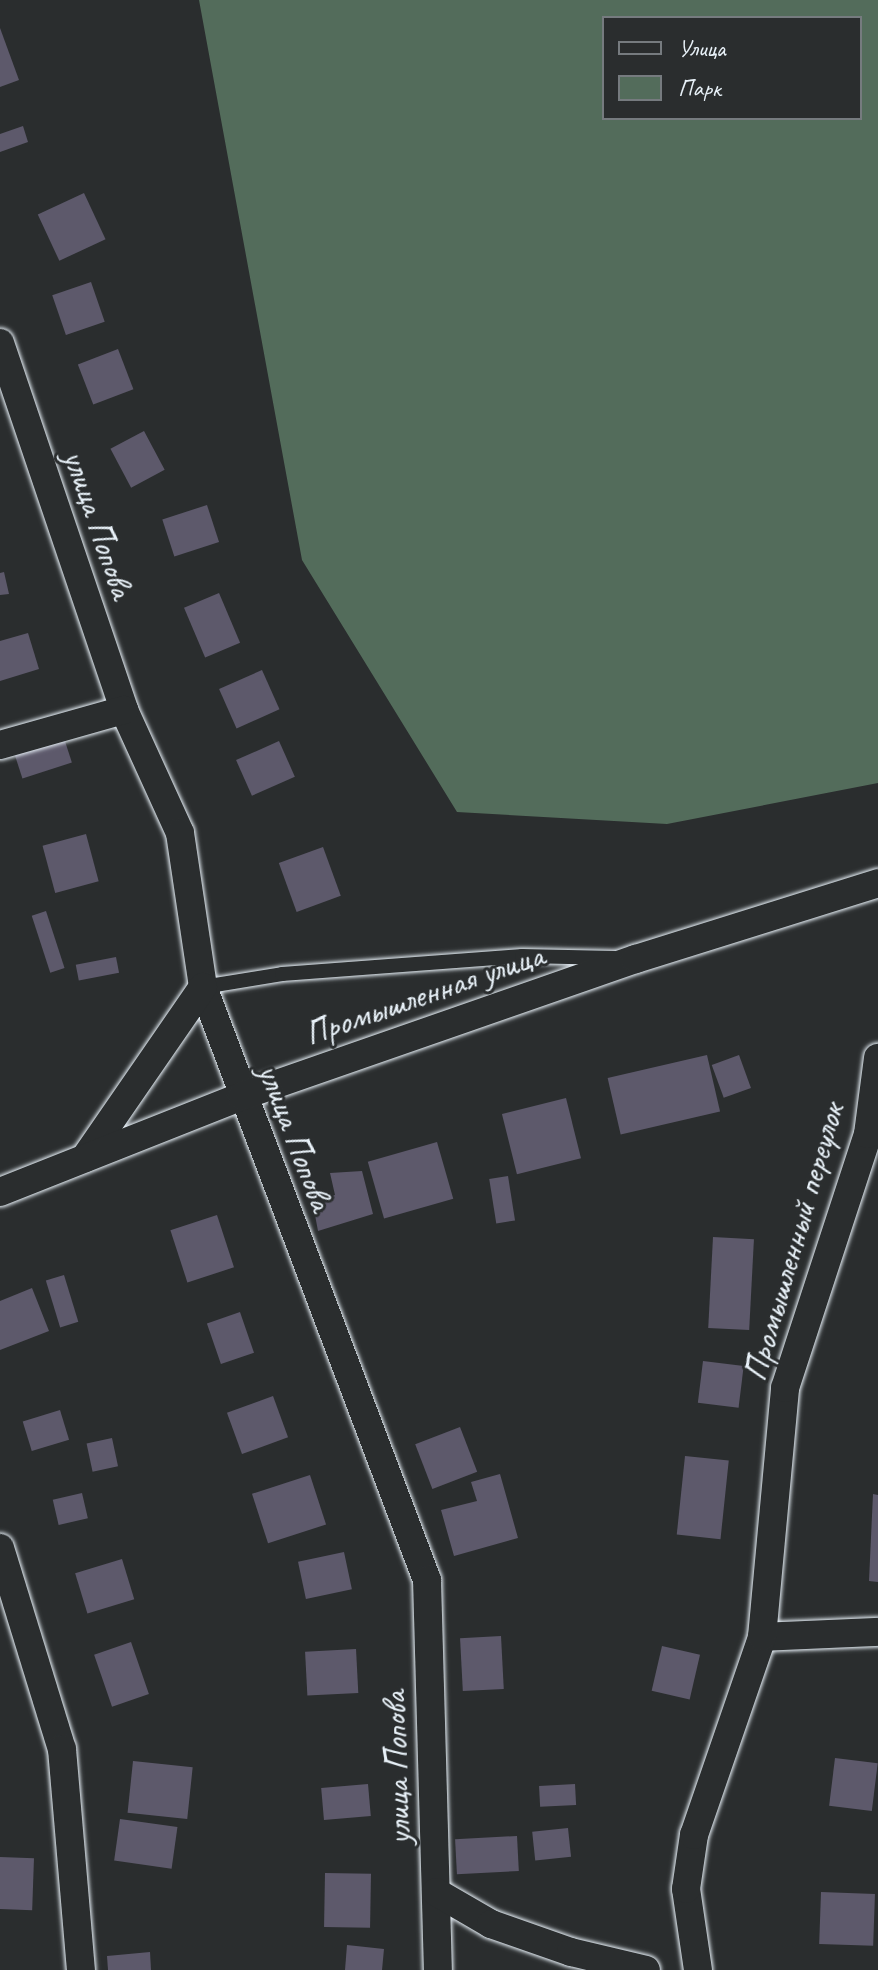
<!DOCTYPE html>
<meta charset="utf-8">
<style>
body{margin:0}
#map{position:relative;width:878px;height:1970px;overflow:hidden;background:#2a2d2e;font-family:Caveat,sans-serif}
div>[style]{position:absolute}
.green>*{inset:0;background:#536c5b}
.building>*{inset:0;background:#5d596b;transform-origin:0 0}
.roads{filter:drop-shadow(0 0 2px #e8f1f8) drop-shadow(0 0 2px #e8f1f8)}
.lane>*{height:14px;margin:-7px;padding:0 7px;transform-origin:7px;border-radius:7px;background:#2a2d2e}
.street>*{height:28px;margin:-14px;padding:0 14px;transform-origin:14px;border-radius:14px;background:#2a2d2e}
span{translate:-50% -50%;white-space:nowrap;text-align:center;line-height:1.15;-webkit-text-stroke:6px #2a2d2e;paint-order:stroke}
.street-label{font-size:34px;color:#e8f1f8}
.legend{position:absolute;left:602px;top:16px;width:260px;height:104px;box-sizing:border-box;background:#2a2d2e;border:2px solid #767b7f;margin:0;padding:10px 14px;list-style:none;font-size:24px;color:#e8f1f8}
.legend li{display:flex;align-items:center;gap:16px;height:40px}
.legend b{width:40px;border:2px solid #767b7f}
</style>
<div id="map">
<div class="green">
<i style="clip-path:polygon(evenodd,199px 0,878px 0,878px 783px,667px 824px,457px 812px,302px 560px,199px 0,604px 18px,860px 18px,860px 118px,604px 118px,604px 18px)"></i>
</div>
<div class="building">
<i style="clip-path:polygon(0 28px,19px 80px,0 87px)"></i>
<i style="clip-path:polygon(23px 126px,28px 142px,0 152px,0 134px)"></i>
<i style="left:84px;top:193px;width:51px;height:51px;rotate:65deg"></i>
<i style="left:91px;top:282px;width:42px;height:41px;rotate:71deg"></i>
<i style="left:118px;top:349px;width:43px;height:43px;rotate:69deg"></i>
<i style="left:144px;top:431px;width:44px;height:38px;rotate:62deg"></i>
<i style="left:207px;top:505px;width:39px;height:47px;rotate:72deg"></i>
<i style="clip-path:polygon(4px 572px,9px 594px,0 595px,0 573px)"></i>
<i style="left:219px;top:593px;width:54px;height:38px;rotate:67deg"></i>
<i style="clip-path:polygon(28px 633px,39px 669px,0 681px,0 641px)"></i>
<i style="left:262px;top:670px;width:43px;height:47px;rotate:66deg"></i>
<i style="left:62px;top:732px;width:32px;height:52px;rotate:72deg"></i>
<i style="left:279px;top:741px;width:39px;height:47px;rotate:66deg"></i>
<i style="left:86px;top:834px;width:49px;height:45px;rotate:75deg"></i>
<i style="left:323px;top:847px;width:52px;height:47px;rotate:70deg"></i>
<i style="left:46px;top:911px;width:60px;height:15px;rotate:72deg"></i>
<i style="left:116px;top:957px;width:16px;height:41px;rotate:79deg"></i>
<i style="left:707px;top:1055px;width:58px;height:102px;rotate:77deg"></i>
<i style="left:739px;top:1055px;width:35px;height:29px;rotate:70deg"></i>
<i style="left:566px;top:1098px;width:62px;height:66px;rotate:76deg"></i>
<i style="left:437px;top:1142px;width:59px;height:72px;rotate:74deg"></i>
<i style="clip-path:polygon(362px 1171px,373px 1214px,318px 1231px,312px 1199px,335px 1195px,330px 1173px)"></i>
<i style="left:508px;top:1176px;width:45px;height:19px;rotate:81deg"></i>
<i style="left:217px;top:1215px;width:55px;height:49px;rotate:72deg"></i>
<i style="left:713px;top:1237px;width:41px;height:91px;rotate:3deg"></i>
<i style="left:64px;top:1275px;width:49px;height:19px;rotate:73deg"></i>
<i style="clip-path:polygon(32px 1288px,49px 1331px,0 1350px,0 1301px)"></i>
<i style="left:240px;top:1312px;width:43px;height:35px;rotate:71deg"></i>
<i style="left:703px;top:1361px;width:41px;height:42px;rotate:7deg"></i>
<i style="left:273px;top:1396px;width:44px;height:49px;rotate:70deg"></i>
<i style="left:60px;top:1410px;width:31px;height:39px;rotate:73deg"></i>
<i style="left:460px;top:1427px;width:48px;height:48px;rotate:69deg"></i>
<i style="left:112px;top:1438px;width:29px;height:26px;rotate:78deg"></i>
<i style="left:685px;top:1456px;width:44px;height:79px;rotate:6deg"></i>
<i style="clip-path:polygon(500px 1474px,518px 1538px,454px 1556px,441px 1510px,477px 1501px,471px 1482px)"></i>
<i style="left:310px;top:1475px;width:52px;height:61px;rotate:72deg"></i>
<i style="left:82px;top:1493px;width:26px;height:30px;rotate:77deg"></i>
<i style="clip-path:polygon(873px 1494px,878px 1495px,878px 1582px,869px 1581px)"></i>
<i style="left:344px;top:1552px;width:38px;height:47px;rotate:78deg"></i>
<i style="left:122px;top:1559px;width:42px;height:49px;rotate:73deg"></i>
<i style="left:501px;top:1636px;width:53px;height:41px;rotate:87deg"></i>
<i style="left:131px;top:1642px;width:55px;height:39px;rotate:71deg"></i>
<i style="left:662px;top:1646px;width:39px;height:46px;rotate:13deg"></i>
<i style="left:356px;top:1649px;width:44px;height:51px;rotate:87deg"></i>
<i style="left:835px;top:1758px;width:43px;height:48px;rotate:7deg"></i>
<i style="left:133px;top:1761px;width:60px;height:52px;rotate:6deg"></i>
<i style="left:368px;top:1784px;width:32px;height:47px;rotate:85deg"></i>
<i style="left:575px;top:1784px;width:21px;height:36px;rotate:87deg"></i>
<i style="left:120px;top:1819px;width:58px;height:42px;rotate:8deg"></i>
<i style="left:568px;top:1828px;width:29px;height:36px;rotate:84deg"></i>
<i style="left:517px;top:1836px;width:35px;height:62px;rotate:87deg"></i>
<i style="left:0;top:1857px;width:34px;height:52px;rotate:2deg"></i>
<i style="left:325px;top:1873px;width:46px;height:54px;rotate:1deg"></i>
<i style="left:821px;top:1892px;width:54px;height:52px;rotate:2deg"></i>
<i style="clip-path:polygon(347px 1945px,384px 1949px,382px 1970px,345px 1970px)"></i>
<i style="clip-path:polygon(150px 1952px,151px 1970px,108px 1970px,107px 1956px)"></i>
</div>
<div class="roads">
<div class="lane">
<i style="left:203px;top:987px;width:80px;rotate:-9.3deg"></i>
<i style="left:282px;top:974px;width:241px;rotate:-4.3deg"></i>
<i style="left:522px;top:956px;width:93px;rotate:1.2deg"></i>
</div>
<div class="street">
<i style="left:0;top:343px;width:387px;rotate:71.3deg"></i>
<i style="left:124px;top:710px;width:135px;rotate:65.5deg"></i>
<i style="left:180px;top:833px;width:156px;rotate:81.5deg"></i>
<i style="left:203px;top:987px;width:634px;rotate:69.31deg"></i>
<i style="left:427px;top:1580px;width:390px;rotate:88.4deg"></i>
<i style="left:0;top:745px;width:129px;rotate:-15.8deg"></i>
<i style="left:85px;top:1158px;width:208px;rotate:-55.4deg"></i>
<i style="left:0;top:1192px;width:260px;rotate:-21.6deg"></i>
<i style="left:242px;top:1096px;width:417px;rotate:-19.2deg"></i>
<i style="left:636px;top:959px;width:254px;rotate:-17.4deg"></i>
<i style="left:0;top:1548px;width:210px;rotate:72.9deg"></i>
<i style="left:62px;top:1749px;width:222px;rotate:85.1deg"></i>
<i style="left:762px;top:1637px;width:116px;rotate:-2.5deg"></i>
<i style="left:436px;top:1892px;width:64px;rotate:30.2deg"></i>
<i style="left:491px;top:1924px;width:85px;rotate:19.3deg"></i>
<i style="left:571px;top:1952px;width:77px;rotate:13.5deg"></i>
<i style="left:698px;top:1970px;width:82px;rotate:-98.4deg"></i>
<i style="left:686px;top:1889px;width:55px;rotate:-81.6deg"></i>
<i style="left:694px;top:1835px;width:209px;rotate:-71deg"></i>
<i style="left:762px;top:1637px;width:250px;rotate:-84.7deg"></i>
<i style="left:785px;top:1388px;width:267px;rotate:-71.9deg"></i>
<i style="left:868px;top:1134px;width:77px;rotate:-82.5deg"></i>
</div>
</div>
<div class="street-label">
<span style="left:99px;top:524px;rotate:71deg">улица Попова</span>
<span style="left:424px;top:994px;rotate:-19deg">Промышленная улица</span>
<span style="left:296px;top:1137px;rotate:69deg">улица Попова</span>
<span style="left:793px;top:1242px;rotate:-74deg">Промышленный переулок</span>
<span style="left:396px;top:1768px;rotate:-92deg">улица Попова</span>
</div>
<ul class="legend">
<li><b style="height:10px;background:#2a2d2e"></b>Улица</li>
<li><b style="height:22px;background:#536c5b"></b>Парк</li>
</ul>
</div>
